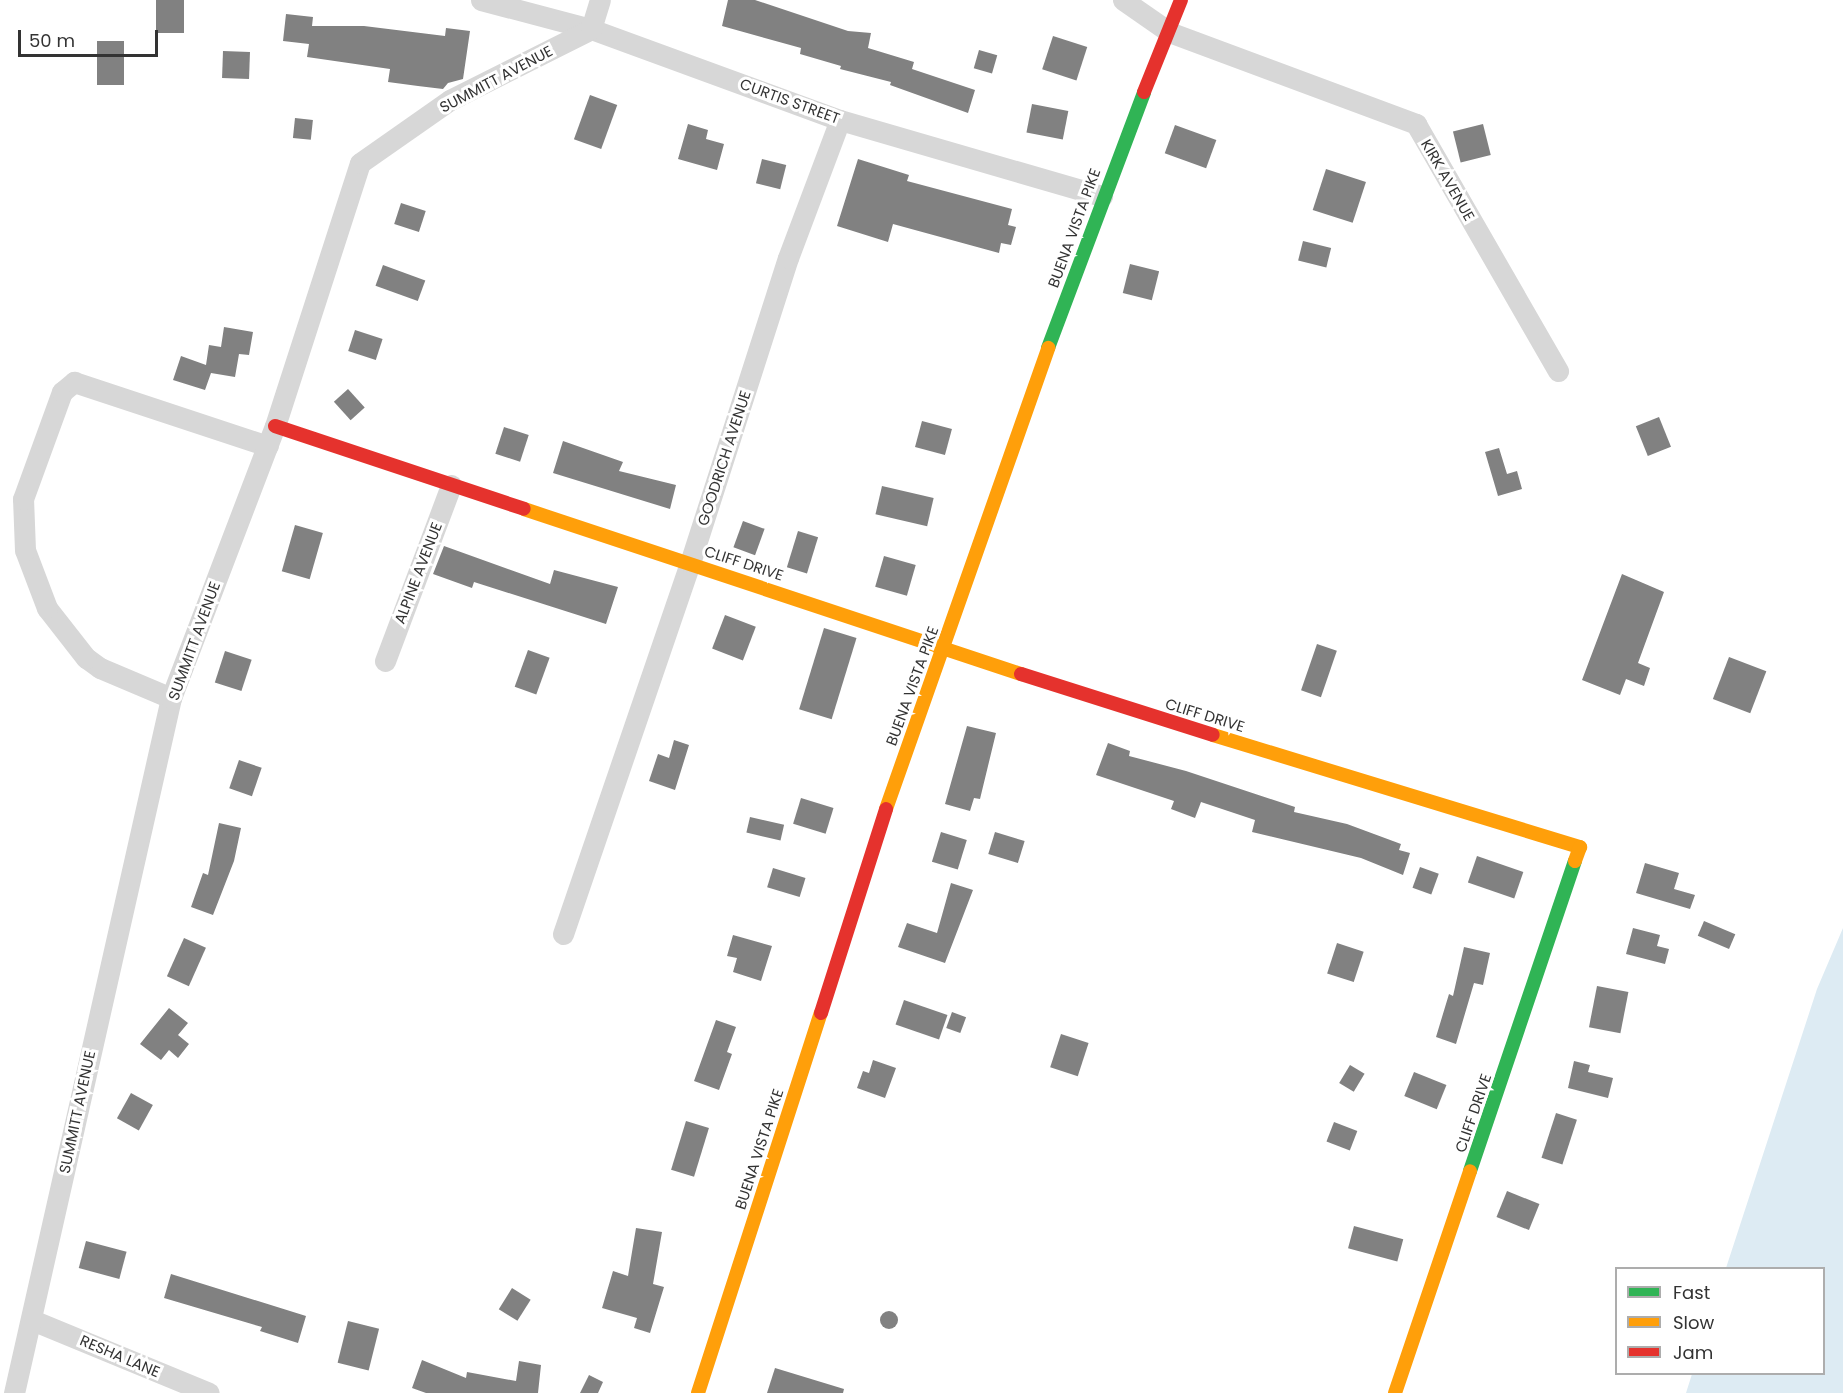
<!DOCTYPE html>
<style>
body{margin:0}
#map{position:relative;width:1843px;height:1393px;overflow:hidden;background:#fff;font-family:Poppins,sans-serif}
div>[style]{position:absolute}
.water>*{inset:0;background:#ddebf3}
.building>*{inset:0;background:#818181;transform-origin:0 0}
.round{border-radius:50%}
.street>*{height:21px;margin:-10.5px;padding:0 10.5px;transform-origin:10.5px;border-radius:10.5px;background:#d7d7d7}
.fast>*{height:14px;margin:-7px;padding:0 7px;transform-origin:7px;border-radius:7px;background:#30b455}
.slow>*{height:14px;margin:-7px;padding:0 7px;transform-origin:7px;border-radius:7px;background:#ff9f0a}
.jam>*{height:14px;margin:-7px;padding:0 7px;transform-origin:7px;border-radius:7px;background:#e5322d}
span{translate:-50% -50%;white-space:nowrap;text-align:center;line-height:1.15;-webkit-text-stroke:6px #fff;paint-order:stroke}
.street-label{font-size:15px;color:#333}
.legend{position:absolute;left:1615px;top:1267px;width:210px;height:108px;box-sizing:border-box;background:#fff;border:2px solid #adadad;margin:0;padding:8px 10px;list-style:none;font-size:18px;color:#333}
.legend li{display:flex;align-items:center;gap:12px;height:30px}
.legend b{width:30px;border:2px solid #adadad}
.scale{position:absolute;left:18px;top:30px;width:140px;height:27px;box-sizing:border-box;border:3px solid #333;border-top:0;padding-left:8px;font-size:18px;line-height:21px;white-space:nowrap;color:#333;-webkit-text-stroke:4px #fff;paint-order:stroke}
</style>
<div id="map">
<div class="water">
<i style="clip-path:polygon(1843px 928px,1843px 1393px,1686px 1393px,1692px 1374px,1824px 1374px,1824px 1268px,1726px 1268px,1817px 989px)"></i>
</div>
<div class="building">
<i style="left:156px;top:0;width:28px;height:33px"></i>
<i style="clip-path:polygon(728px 0,755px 0,848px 31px,871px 33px,868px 48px,914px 62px,912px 69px,975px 90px,968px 113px,890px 85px,891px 82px,840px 69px,841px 66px,800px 54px,801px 48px,722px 26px)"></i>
<i style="clip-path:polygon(286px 14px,313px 17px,312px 26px,364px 26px,445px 36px,446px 28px,470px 31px,463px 79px,448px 83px,443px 89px,418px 86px,388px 82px,390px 69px,307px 57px,309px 44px,283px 41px)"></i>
<i style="left:1053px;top:36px;width:36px;height:35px;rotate:18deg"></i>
<i style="left:97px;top:41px;width:27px;height:44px"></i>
<i style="left:979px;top:50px;width:19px;height:19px;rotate:16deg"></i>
<i style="left:223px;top:51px;width:27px;height:27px;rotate:2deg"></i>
<i style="left:590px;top:95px;width:29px;height:47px;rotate:20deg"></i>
<i style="left:1032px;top:104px;width:37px;height:29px;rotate:11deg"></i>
<i style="left:295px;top:118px;width:18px;height:20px;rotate:6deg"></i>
<i style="clip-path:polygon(688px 124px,708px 130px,706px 139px,724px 144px,717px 170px,678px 159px)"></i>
<i style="left:1483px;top:124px;width:32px;height:31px;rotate:76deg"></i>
<i style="left:1175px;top:125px;width:44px;height:30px;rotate:20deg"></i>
<i style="left:762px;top:159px;width:25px;height:25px;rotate:14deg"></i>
<i style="clip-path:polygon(858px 159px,909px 175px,907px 181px,1012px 209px,1008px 225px,1016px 227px,1011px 245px,1001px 243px,999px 253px,893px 224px,888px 242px,837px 226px)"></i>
<i style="left:1326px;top:169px;width:42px;height:43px;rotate:18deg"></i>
<i style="left:401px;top:203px;width:26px;height:22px;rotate:18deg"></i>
<i style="left:1303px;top:241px;width:29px;height:20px;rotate:14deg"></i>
<i style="left:1130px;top:264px;width:30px;height:30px;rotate:14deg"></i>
<i style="left:383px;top:265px;width:45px;height:22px;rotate:20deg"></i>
<i style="clip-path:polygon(224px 327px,253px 332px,249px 355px,239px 354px,235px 377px,211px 373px,205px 390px,173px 380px,181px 356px,206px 365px,209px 345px,221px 347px)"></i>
<i style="left:355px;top:330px;width:29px;height:22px;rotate:18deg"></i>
<i style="left:348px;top:389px;width:25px;height:19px;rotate:48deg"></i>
<i style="left:1659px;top:417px;width:32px;height:25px;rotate:68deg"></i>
<i style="left:922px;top:421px;width:31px;height:27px;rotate:15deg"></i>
<i style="left:504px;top:427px;width:26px;height:28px;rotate:18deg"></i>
<i style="clip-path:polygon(563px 441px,623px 462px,619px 471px,676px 485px,670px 509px,553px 473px)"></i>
<i style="clip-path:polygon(1499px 448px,1507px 474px,1517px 471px,1522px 489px,1498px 496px,1485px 452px)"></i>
<i style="left:882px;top:486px;width:53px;height:29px;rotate:13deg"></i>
<i style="left:743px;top:521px;width:23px;height:28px;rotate:20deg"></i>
<i style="left:295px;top:525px;width:29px;height:48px;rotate:16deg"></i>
<i style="left:798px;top:531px;width:21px;height:38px;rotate:17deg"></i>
<i style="clip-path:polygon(444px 546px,550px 584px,554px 570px,618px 587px,606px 624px,474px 582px,472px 588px,433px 574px)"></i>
<i style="left:884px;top:556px;width:33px;height:32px;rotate:16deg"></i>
<i style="clip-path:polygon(1622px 574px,1664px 592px,1638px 663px,1650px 668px,1644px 686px,1626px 679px,1620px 695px,1582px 680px)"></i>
<i style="left:725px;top:615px;width:33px;height:36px;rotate:21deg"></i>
<i style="left:824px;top:628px;width:34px;height:85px;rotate:17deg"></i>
<i style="left:1317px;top:644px;width:21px;height:49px;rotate:19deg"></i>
<i style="left:528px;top:650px;width:23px;height:39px;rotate:20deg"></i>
<i style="left:225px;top:651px;width:28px;height:33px;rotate:18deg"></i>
<i style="left:1729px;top:657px;width:40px;height:45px;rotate:21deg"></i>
<i style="clip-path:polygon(967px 726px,996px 733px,980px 799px,974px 798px,970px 811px,945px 804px)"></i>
<i style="clip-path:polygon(674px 740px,689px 745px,675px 790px,649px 781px,658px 754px,669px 758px)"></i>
<i style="clip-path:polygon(1108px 743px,1130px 751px,1129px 756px,1186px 771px,1295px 807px,1294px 812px,1347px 824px,1401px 844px,1399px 850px,1410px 853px,1403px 875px,1361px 858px,1252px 832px,1255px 820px,1201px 802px,1195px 818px,1171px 809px,1174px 801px,1096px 775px)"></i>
<i style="left:239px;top:760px;width:24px;height:30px;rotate:19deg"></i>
<i style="left:801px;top:798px;width:34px;height:27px;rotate:17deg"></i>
<i style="left:750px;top:817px;width:35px;height:16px;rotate:13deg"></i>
<i style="clip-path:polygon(219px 823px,241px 828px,234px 861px,213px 915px,191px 907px,203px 873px,208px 875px)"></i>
<i style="left:941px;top:832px;width:27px;height:31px;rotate:17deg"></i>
<i style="left:995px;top:832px;width:31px;height:23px;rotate:17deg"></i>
<i style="left:1477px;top:856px;width:49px;height:28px;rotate:19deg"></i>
<i style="clip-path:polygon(1645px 863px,1679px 873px,1674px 889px,1695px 895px,1690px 909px,1636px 893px)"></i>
<i style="left:1420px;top:867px;width:20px;height:22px;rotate:20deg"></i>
<i style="left:773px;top:868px;width:34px;height:20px;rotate:17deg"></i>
<i style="clip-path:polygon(951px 883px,973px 890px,945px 963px,898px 947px,907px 923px,937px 933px)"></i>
<i style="left:1704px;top:921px;width:34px;height:16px;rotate:23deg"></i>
<i style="clip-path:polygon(1633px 928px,1660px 935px,1657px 946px,1669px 949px,1665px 964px,1626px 954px)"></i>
<i style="clip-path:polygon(733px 935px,772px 946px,761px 981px,733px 972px,737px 958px,727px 956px)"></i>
<i style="left:184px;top:938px;width:24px;height:42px;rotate:24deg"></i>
<i style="left:1337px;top:943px;width:28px;height:32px;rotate:18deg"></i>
<i style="clip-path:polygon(1464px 947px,1490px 953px,1483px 985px,1474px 983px,1456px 1044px,1436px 1037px,1449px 994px,1453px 996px)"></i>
<i style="left:1597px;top:986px;width:32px;height:42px;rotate:11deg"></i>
<i style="left:904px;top:1000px;width:46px;height:26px;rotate:19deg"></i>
<i style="clip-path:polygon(169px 1008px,188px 1023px,178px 1035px,189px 1044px,178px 1058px,169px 1050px,161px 1060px,140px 1044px)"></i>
<i style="left:952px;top:1012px;width:15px;height:17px;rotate:20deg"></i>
<i style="clip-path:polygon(716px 1020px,736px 1027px,727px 1052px,732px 1054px,719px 1090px,694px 1081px)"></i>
<i style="left:1061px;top:1034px;width:29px;height:35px;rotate:18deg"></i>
<i style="clip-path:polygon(873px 1060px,896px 1068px,885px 1098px,857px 1088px,863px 1071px,869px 1073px)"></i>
<i style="clip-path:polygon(1574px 1061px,1590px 1065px,1588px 1072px,1613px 1078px,1608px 1098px,1568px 1088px)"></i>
<i style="left:1350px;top:1065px;width:17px;height:21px;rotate:31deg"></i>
<i style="left:1414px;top:1072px;width:35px;height:26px;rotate:22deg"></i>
<i style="left:131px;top:1093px;width:25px;height:29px;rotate:29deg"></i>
<i style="left:1556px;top:1113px;width:22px;height:47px;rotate:18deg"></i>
<i style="left:686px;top:1121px;width:24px;height:51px;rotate:17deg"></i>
<i style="left:1334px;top:1122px;width:25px;height:21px;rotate:21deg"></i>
<i style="left:1507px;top:1191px;width:35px;height:28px;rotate:22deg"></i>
<i style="left:1354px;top:1226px;width:51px;height:23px;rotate:15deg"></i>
<i style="clip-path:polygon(636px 1228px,662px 1232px,653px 1284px,664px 1287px,650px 1333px,634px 1328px,637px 1318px,602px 1308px,613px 1271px,628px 1276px)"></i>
<i style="left:86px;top:1241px;width:42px;height:28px;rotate:15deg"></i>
<i style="clip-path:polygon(171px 1274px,306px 1316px,298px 1343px,260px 1331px,262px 1327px,164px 1298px)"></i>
<i style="left:512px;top:1288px;width:22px;height:25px;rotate:32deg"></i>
<i class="round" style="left:880px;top:1311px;width:18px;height:18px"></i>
<i style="left:348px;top:1321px;width:32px;height:43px;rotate:14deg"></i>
<i style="clip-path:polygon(422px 1360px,466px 1378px,467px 1372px,516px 1381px,519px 1361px,541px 1365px,538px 1393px,426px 1393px,412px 1388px)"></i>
<i style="clip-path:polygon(775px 1368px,844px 1389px,843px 1393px,767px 1393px)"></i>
<i style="clip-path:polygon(589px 1375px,603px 1382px,598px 1393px,580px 1393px)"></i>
</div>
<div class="street">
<i style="left:481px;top:0;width:114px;rotate:14.8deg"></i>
<i style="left:591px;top:29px;width:265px;rotate:20.1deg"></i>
<i style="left:840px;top:120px;width:273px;rotate:16.2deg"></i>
<i style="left:1123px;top:0;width:56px;rotate:34.8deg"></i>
<i style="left:1169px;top:32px;width:264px;rotate:20.4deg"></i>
<i style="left:1416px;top:124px;width:285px;rotate:60.1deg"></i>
<i style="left:385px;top:661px;width:188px;rotate:-69.4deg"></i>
<i style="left:171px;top:698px;width:77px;rotate:-157.1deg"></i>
<i style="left:100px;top:668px;width:17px;rotate:-144deg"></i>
<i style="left:86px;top:658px;width:63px;rotate:-128deg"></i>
<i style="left:47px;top:608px;width:62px;rotate:-110.8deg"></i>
<i style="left:25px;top:550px;width:51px;rotate:-92.2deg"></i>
<i style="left:23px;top:499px;width:114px;rotate:-70deg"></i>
<i style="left:62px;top:392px;width:16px;rotate:-40deg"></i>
<i style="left:74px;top:382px;width:204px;rotate:18.3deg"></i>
<i style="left:563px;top:934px;width:392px;rotate:-71.1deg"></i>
<i style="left:690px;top:563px;width:320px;rotate:-72.2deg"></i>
<i style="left:788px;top:258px;width:147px;rotate:-69.4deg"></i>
<i style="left:32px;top:1320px;width:191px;rotate:22.4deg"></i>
<i style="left:14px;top:1393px;width:713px;rotate:-77.27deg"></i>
<i style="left:171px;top:698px;width:291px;rotate:-69.1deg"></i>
<i style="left:275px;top:426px;width:276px;rotate:-72.1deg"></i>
<i style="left:360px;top:163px;width:110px;rotate:-35deg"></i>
<i style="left:450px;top:100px;width:158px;rotate:-26.7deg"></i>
<i style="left:591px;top:29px;width:30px;rotate:-73deg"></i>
</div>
<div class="fast">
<i style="left:1048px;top:348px;width:273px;rotate:-69.4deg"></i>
<i style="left:1470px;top:1171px;width:327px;rotate:-71.3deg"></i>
</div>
<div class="slow">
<i style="left:524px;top:509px;width:524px;rotate:18.37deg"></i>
<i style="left:1213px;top:735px;width:384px;rotate:17deg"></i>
<i style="left:1580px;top:847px;width:15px;rotate:110deg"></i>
<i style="left:886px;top:809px;width:489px;rotate:-70.6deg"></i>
<i style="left:698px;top:1393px;width:399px;rotate:-72.1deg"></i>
<i style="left:1395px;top:1393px;width:234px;rotate:-71.3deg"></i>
</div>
<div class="jam">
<i style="left:1144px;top:92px;width:99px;rotate:-68.1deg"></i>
<i style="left:275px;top:426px;width:262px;rotate:18.4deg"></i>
<i style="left:1021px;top:674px;width:201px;rotate:17.6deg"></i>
<i style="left:821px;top:1013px;width:214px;rotate:-72.3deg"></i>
</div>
<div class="street-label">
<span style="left:496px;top:79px;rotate:-28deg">SUMMITT AVENUE</span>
<span style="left:790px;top:101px;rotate:20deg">CURTIS STREET</span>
<span style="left:1448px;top:180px;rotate:60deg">KIRK AVENUE</span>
<span style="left:1074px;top:228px;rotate:-70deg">BUENA VISTA PIKE</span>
<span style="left:724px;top:458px;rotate:-72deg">GOODRICH AVENUE</span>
<span style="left:744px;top:563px;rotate:18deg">CLIFF DRIVE</span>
<span style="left:418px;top:573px;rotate:-69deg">ALPINE AVENUE</span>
<span style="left:194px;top:641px;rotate:-70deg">SUMMITT AVENUE</span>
<span style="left:912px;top:686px;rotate:-70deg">BUENA VISTA PIKE</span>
<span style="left:1205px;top:715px;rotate:17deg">CLIFF DRIVE</span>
<span style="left:77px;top:1112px;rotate:-78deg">SUMMITT AVENUE</span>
<span style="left:1473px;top:1113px;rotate:-71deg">CLIFF DRIVE</span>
<span style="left:759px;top:1149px;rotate:-72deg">BUENA VISTA PIKE</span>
<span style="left:120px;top:1356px;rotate:23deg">RESHA LANE</span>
</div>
<ul class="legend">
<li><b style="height:8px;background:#30b455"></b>Fast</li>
<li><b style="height:8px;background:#ff9f0a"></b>Slow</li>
<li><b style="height:8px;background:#e5322d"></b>Jam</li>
</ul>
<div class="scale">50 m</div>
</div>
